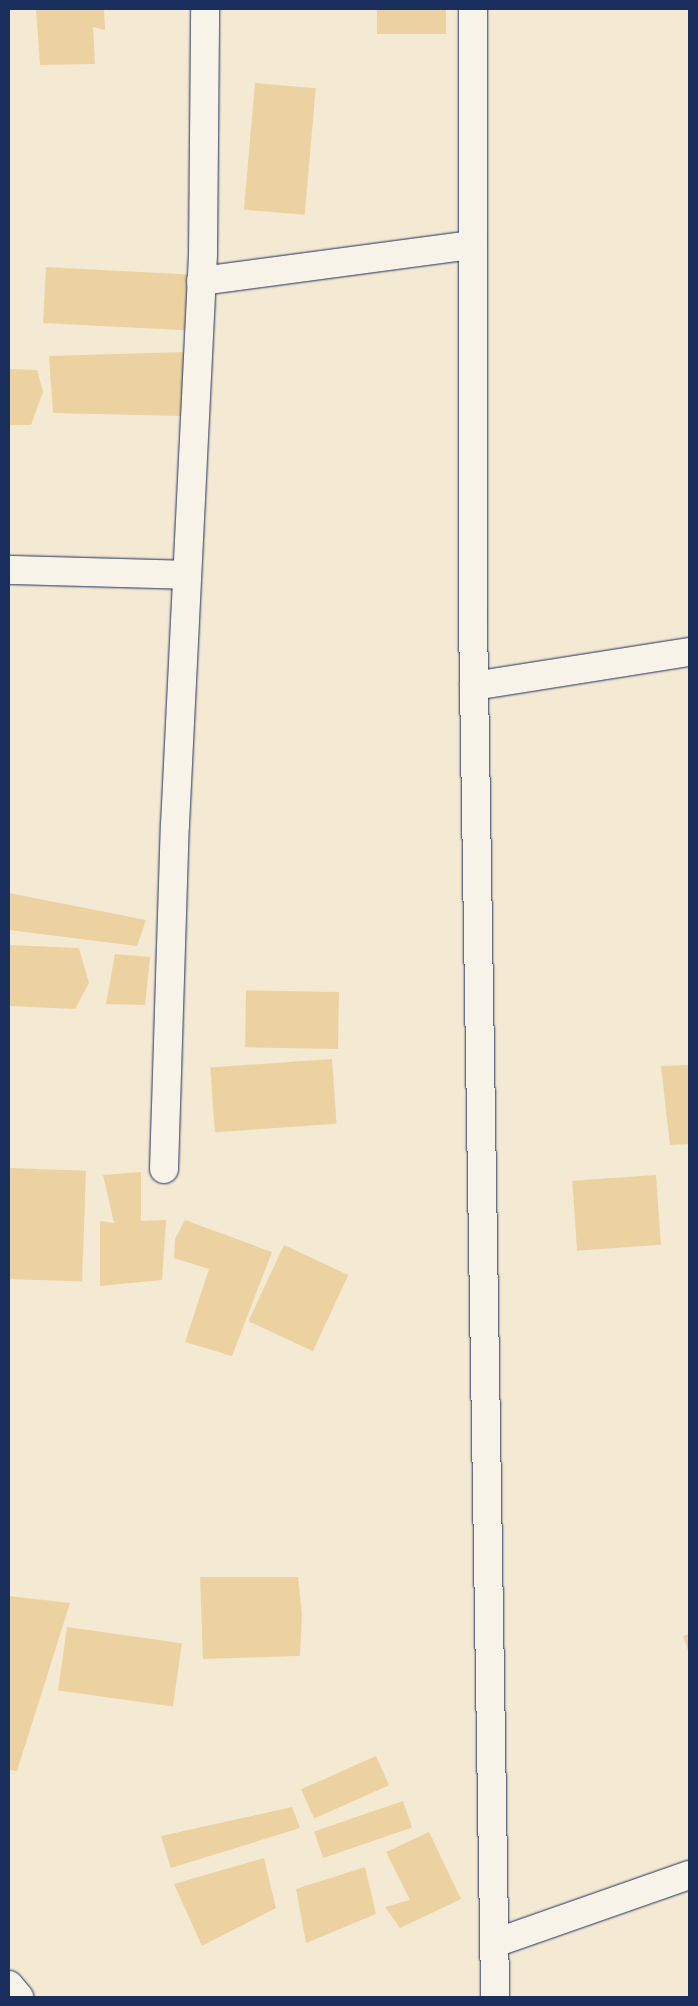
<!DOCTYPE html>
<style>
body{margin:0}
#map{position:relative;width:698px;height:2006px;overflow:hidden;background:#f4e9d3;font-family:Dekko,sans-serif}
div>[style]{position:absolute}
.building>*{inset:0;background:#ecd2a1;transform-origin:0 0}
.roads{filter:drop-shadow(0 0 1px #1b2f5e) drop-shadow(0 0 1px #1b2f5e)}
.street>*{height:28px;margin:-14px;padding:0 14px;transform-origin:14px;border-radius:14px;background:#f7f3e8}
span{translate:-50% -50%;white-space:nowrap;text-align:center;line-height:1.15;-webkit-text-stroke:4px #f7f3e8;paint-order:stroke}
.frame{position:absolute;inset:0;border:10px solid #1b2f5e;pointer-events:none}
</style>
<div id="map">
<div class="building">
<i style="clip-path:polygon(36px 9px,104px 9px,105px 30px,93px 27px,95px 64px,40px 65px)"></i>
<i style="left:377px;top:9px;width:69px;height:25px"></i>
<i style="left:255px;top:83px;width:61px;height:127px;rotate:5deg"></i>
<i style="left:46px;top:267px;width:142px;height:56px;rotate:3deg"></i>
<i style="clip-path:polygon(187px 352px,183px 416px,53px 413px,49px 356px)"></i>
<i style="clip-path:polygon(9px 369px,37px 370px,43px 392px,31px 425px,9px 425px)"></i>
<i style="clip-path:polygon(9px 893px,146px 920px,137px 946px,9px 930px)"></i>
<i style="clip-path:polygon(9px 945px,79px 948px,89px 983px,75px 1009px,9px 1006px)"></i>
<i style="clip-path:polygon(115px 954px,150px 957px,145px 1005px,106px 1004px)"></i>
<i style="left:339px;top:992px;width:57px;height:93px;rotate:91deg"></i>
<i style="left:332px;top:1059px;width:65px;height:122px;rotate:86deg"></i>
<i style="clip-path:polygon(689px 1065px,689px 1144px,670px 1145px,661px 1066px)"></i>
<i style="left:10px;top:1168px;width:76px;height:111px;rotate:2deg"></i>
<i style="clip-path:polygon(141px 1172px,141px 1221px,166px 1220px,162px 1280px,100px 1286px,100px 1221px,114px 1223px,103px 1175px)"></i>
<i style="left:656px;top:1175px;width:70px;height:84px;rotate:86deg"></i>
<i style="clip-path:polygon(185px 1220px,272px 1252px,232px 1356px,185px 1342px,209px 1269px,174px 1258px,175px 1239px)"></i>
<i style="left:284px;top:1245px;width:71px;height:84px;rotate:25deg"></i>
<i style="clip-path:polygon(200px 1577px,298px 1577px,302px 1614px,300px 1656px,203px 1659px)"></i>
<i style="clip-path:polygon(9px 1596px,70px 1603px,17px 1771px,9px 1770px)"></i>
<i style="left:67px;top:1627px;width:116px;height:64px;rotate:8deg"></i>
<i style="clip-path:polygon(689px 1634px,689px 1653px,683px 1636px)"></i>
<i style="left:376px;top:1756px;width:32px;height:82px;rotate:66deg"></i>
<i style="left:403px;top:1801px;width:28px;height:94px;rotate:71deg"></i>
<i style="clip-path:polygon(292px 1807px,300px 1828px,171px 1868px,161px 1836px)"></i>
<i style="clip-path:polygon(429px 1832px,461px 1899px,400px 1928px,385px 1907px,410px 1900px,386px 1852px)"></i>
<i style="clip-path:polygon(264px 1858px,276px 1908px,202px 1946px,174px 1884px)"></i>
<i style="clip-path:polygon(365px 1867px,376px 1914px,306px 1943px,296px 1889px)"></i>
</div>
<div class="roads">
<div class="street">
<i style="left:473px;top:9px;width:611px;rotate:90deg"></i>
<i style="left:473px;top:620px;width:1377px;rotate:89.08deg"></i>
<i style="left:201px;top:281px;width:273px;rotate:-7.6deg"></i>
<i style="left:9px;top:570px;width:178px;rotate:1.6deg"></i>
<i style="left:474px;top:686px;width:218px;rotate:-9deg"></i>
<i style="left:164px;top:1169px;width:344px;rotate:-88.2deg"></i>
<i style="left:175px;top:825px;width:572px;rotate:-87.19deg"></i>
<i style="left:203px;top:254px;width:245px;rotate:-89.5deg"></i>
<i style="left:495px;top:1943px;width:206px;rotate:-19.3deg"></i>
<i style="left:9px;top:1985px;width:16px;rotate:50deg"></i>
</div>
</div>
<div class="frame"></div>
</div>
